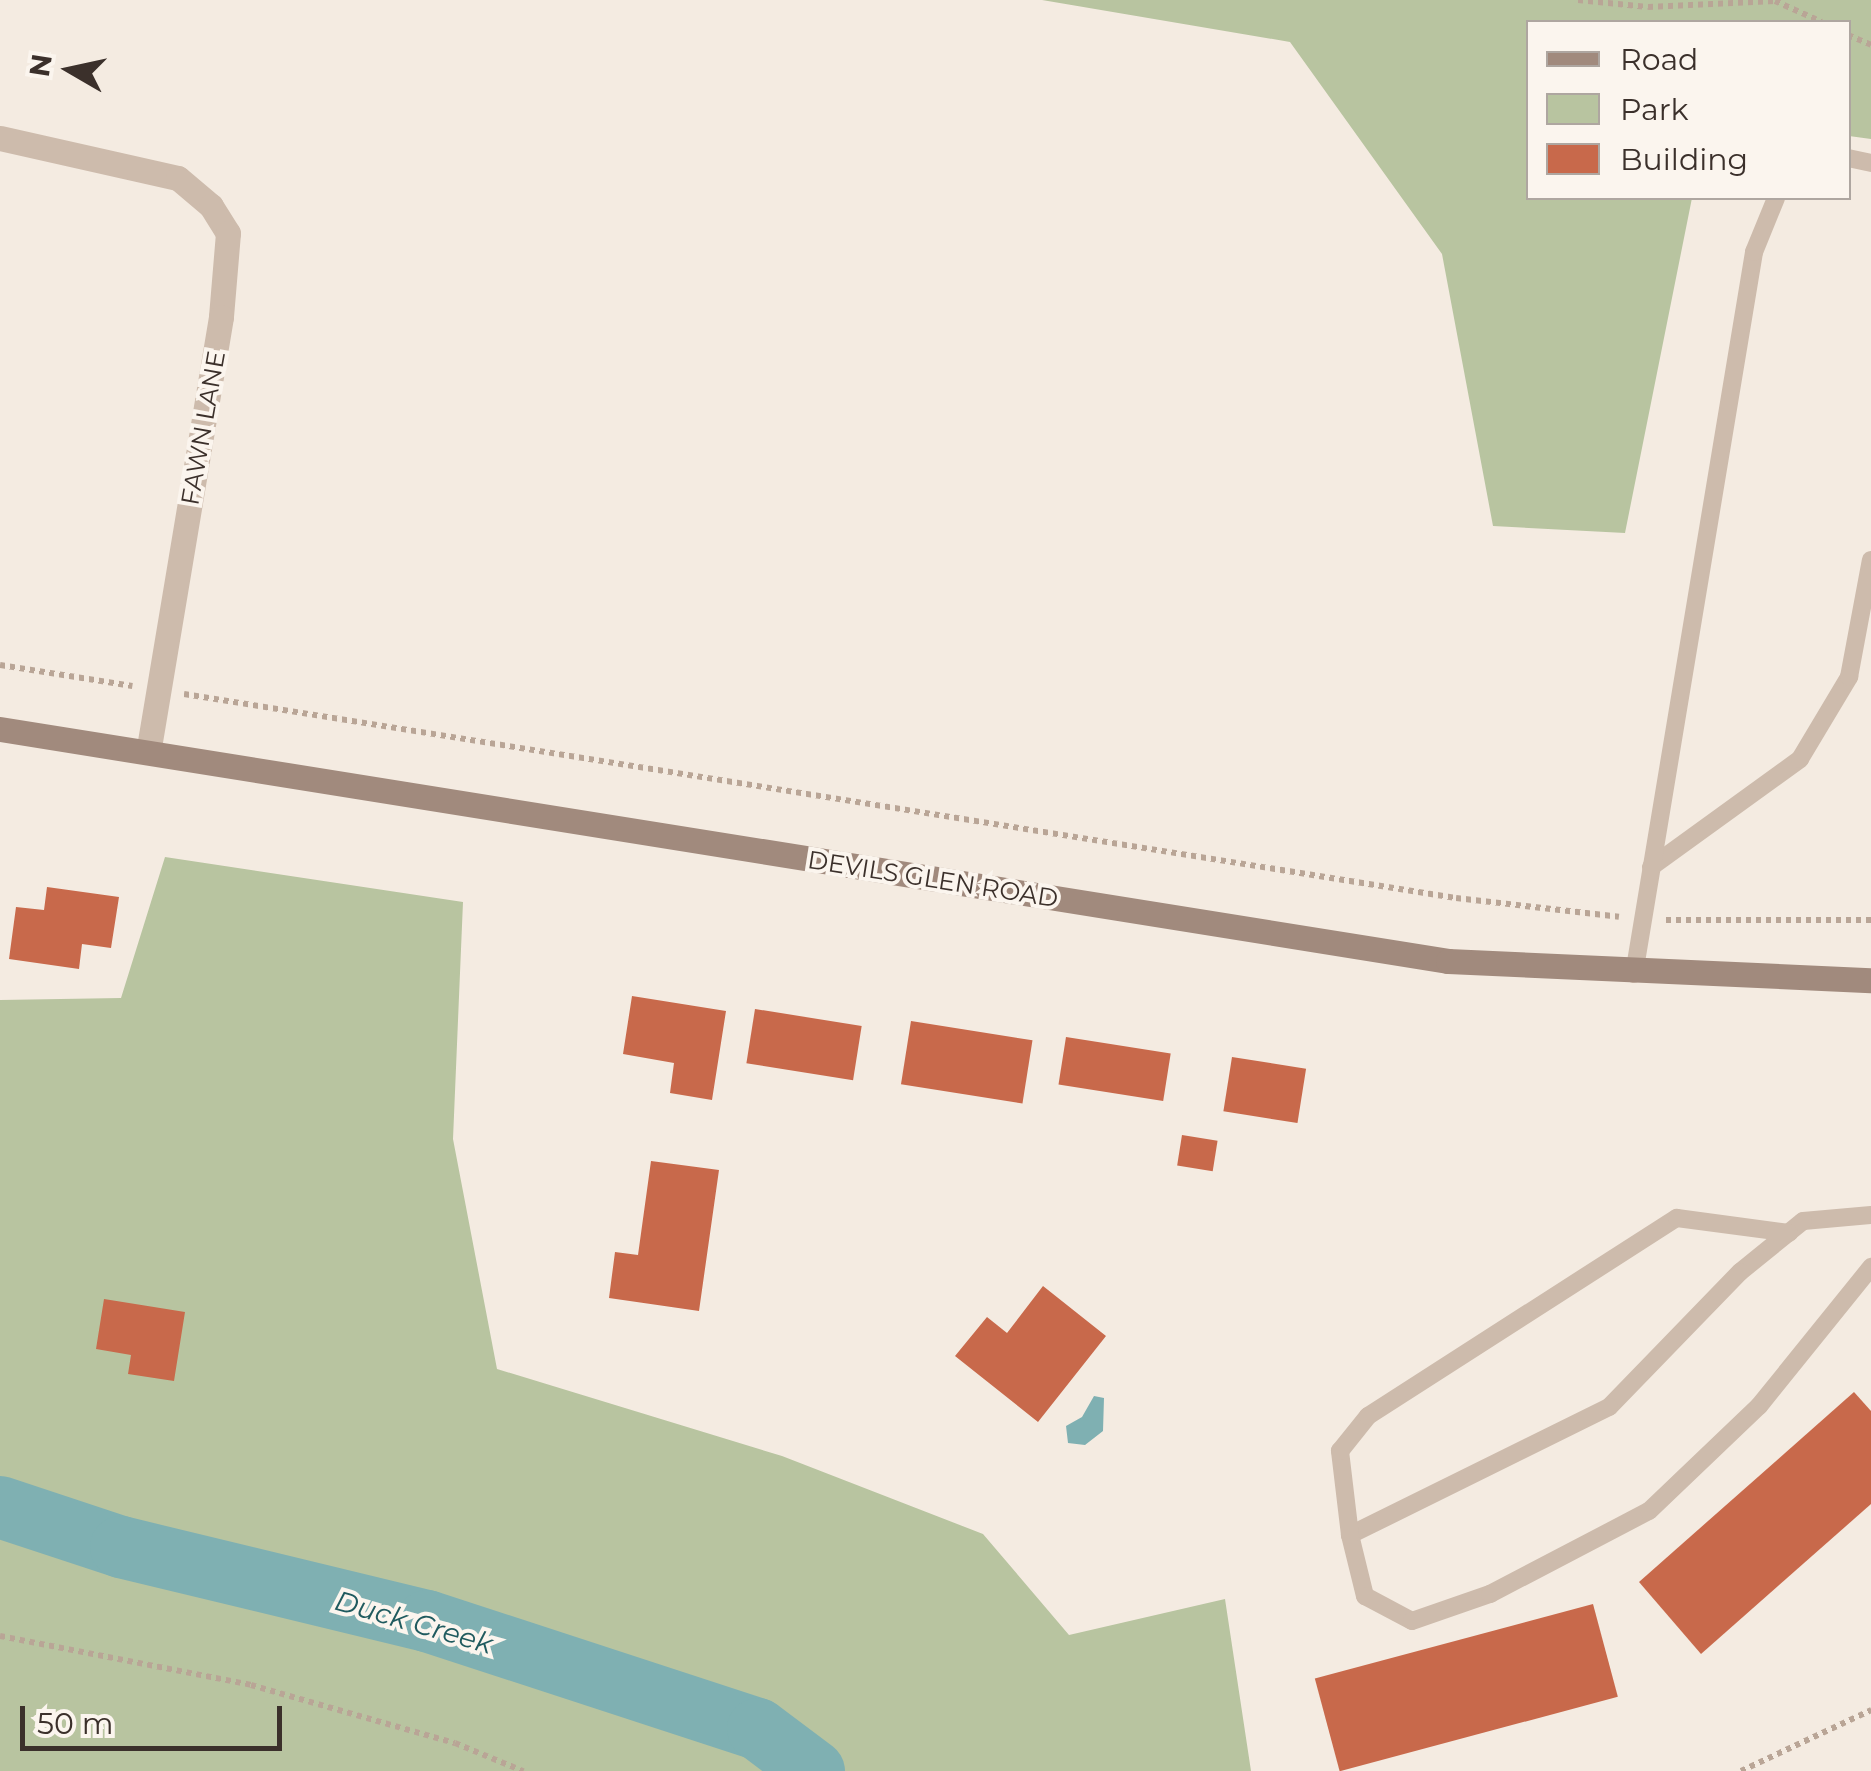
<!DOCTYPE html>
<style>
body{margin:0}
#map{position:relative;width:1871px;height:1771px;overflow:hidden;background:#f4ebe1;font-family:Montserrat,sans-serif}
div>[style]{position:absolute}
.green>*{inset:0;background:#b8c4a0}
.water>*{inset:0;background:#7fb0b2}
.river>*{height:62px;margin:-31px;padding:0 31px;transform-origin:31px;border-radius:31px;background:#7fb0b2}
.building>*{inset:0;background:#c8694b;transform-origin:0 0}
.path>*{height:6px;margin-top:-3px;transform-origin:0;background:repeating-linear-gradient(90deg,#b9a596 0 5px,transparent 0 10px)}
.lane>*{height:18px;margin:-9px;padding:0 9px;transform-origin:9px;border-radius:9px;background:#cdbbac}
.street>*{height:25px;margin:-12.5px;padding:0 12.5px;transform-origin:12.5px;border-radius:12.5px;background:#cdbbac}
.secondary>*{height:25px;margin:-12.5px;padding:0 12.5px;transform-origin:12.5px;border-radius:12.5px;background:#a18a7d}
span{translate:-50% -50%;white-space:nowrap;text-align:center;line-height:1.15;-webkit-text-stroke:8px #fbf5ee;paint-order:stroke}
.street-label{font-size:25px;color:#3b302b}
.water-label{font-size:28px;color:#1f5a5e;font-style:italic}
.legend{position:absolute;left:1526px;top:20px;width:325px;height:180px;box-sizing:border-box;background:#fbf5ee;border:2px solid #aea6a0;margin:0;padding:12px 18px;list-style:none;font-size:30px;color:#3b302b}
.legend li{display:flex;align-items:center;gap:20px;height:50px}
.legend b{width:50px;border:2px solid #aea6a0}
.north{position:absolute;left:20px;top:20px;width:100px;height:100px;-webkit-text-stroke:8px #fbf5ee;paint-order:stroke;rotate:279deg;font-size:28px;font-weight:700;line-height:40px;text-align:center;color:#3b302b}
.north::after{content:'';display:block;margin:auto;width:35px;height:45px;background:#3b302b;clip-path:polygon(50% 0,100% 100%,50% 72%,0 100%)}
.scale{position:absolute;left:20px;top:1706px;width:262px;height:45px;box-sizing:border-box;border:5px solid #3b302b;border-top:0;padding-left:12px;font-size:30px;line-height:35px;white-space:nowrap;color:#3b302b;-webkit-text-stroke:8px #fbf5ee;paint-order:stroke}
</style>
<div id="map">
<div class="green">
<i style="clip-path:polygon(1042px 0,1871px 0,1871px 139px,1849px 136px,1848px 22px,1528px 22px,1528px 198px,1692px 198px,1625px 533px,1493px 526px,1442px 254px,1290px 42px)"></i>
<i style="clip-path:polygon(165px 857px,463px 902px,453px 1139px,497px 1369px,782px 1456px,983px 1534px,1069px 1635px,1225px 1599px,1251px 1771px,0 1771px,0 1000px,121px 998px)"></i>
</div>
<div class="water">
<i style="clip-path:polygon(1094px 1396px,1104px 1398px,1103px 1431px,1085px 1445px,1068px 1443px,1066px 1426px,1082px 1417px)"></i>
</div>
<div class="river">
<i style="left:0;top:1507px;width:127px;rotate:18.3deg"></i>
<i style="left:121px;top:1547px;width:315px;rotate:13.6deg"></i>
<i style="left:427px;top:1621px;width:348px;rotate:18.1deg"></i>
<i style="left:758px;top:1729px;width:70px;rotate:36.9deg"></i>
</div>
<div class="building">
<i style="clip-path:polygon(47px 887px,119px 897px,111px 948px,82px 944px,79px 969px,9px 959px,16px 907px,44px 910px)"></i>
<i style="clip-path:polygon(632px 996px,726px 1011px,712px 1100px,670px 1093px,674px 1063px,623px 1054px)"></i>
<i style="left:755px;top:1009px;width:108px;height:55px;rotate:9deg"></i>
<i style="left:911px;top:1021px;width:123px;height:64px;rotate:9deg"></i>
<i style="left:1066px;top:1037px;width:106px;height:48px;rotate:9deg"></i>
<i style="left:1232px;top:1057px;width:75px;height:55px;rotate:9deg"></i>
<i style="left:1182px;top:1135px;width:36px;height:31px;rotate:9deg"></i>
<i style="clip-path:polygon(651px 1161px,719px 1170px,699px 1311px,609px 1298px,615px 1252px,638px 1255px)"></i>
<i style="clip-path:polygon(1043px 1286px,1106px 1336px,1038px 1422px,955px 1356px,987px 1317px,1007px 1333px)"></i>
<i style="clip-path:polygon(104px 1299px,185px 1312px,174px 1381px,128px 1374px,131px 1355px,96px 1349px)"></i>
<i style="clip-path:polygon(1854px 1392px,1871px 1411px,1871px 1504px,1701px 1654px,1639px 1582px)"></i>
<i style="left:1593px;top:1604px;width:96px;height:288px;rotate:75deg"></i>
</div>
<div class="path">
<i style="left:1578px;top:0;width:70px;rotate:5.7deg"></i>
<i style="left:1648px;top:7px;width:127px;rotate:-2.7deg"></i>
<i style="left:1775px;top:1px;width:51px;rotate:24.1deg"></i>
<i style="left:1848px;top:35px;width:25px;rotate:23deg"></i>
<i style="left:0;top:665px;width:134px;rotate:9deg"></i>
<i style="left:184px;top:694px;width:1288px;rotate:9.11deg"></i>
<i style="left:1456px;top:898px;width:164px;rotate:6.6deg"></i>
<i style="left:1666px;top:920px;width:205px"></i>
<i style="left:0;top:1636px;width:256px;rotate:11deg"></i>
<i style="left:251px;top:1685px;width:212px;rotate:15.9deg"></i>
<i style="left:455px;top:1743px;width:74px;rotate:22.4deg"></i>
<i style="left:1741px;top:1771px;width:144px;rotate:-25.1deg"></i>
</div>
<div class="lane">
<i style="left:1848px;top:158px;width:24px;rotate:12deg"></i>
<i style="left:1651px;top:867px;width:184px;rotate:-35.9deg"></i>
<i style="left:1800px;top:759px;width:96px;rotate:-59.1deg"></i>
<i style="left:1849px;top:677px;width:119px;rotate:-79.4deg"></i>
<i style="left:1634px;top:974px;width:732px;rotate:-80.56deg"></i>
<i style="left:1754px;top:252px;width:58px;rotate:-67.8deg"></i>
<i style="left:1871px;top:1215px;width:68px;rotate:175deg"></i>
<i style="left:1803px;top:1221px;width:81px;rotate:141deg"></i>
<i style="left:1740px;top:1272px;width:188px;rotate:134.1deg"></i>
<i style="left:1609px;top:1407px;width:289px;rotate:153.7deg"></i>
<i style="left:1350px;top:1535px;width:63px;rotate:76.2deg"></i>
<i style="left:1365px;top:1596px;width:53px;rotate:28deg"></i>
<i style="left:1412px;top:1621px;width:83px;rotate:-19.1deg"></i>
<i style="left:1490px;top:1594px;width:179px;rotate:-27.6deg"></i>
<i style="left:1649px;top:1511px;width:152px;rotate:-43.7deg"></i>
<i style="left:1759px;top:1406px;width:179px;rotate:-51.1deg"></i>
<i style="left:1350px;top:1535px;width:85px;rotate:-96.8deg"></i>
<i style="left:1340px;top:1451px;width:45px;rotate:-51.3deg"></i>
<i style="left:1368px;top:1416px;width:367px;rotate:-32.7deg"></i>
<i style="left:1677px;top:1218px;width:113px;rotate:7.6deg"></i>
</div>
<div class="street">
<i style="left:0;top:138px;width:182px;rotate:12.7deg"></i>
<i style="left:178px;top:178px;width:43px;rotate:40.3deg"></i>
<i style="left:211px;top:206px;width:32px;rotate:58deg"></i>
<i style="left:228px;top:233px;width:84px;rotate:94.8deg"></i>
<i style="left:221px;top:317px;width:441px;rotate:99.5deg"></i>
</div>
<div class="secondary">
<i style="left:0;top:729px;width:1466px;rotate:9.1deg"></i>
<i style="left:1448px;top:961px;width:423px;rotate:2.6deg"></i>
</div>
<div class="street-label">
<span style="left:203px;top:428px;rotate:-80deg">FAWN LANE</span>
<span style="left:933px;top:879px;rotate:9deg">DEVILS GLEN ROAD</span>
</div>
<div class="water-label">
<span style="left:414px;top:1622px;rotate:16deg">Duck Creek</span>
</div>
<ul class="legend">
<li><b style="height:12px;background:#a18a7d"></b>Road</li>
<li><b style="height:28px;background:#b8c4a0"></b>Park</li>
<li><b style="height:28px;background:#c8694b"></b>Building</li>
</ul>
<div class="north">N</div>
<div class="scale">50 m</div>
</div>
